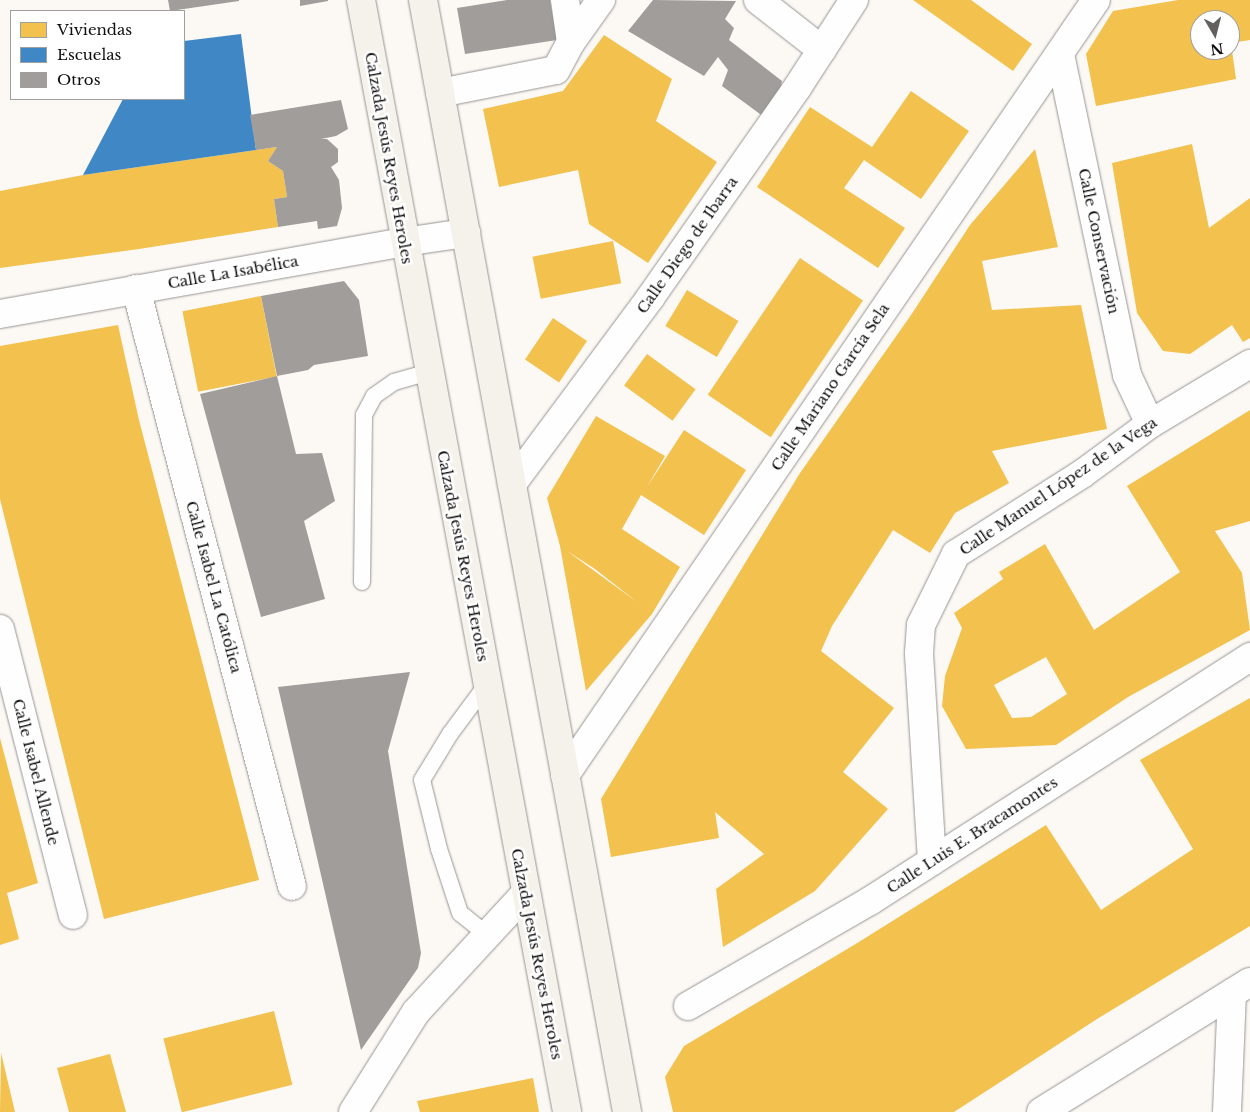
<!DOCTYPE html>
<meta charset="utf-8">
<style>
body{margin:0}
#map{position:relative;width:1250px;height:1112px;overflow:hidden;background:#fcf9f5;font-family:"Libre Baskerville",serif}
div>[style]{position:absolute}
.homes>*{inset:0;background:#f2c14e;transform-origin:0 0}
.schools>*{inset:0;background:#3f88c5}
.building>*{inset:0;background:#a09d9a}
.roads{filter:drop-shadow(0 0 1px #969493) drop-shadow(0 0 1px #969493)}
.lane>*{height:16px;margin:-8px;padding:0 8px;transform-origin:8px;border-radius:8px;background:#fffefe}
.street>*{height:28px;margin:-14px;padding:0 14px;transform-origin:14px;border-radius:14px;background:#fffefe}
.secondary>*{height:28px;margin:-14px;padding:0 14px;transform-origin:14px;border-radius:14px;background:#f5f2eb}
span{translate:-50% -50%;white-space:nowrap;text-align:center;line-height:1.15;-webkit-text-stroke:5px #fff;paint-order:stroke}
.street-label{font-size:15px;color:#0f0f0f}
.legend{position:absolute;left:10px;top:10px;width:175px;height:90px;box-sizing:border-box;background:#fff;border:1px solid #9f9f9f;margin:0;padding:6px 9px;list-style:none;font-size:15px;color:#0f0f0f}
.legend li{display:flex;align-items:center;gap:10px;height:25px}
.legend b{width:25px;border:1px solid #9f9f9f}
.north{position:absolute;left:1190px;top:10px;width:50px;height:50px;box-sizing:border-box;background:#fff;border:1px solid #9f9f9f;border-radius:50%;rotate:172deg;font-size:14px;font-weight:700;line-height:20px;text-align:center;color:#0f0f0f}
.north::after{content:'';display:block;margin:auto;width:18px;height:22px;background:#626160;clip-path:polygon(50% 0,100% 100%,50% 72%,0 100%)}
</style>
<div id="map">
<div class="homes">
<i style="clip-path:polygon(913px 0,971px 0,1032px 44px,1013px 71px)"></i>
<i style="clip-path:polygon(evenodd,1178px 0,1250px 0,1250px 40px,1231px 43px,1236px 79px,1096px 106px,1086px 54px,1113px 11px,1178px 0,1200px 20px,1230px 20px,1230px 50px,1200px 50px,1200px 20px)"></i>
<i style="clip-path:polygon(604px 35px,672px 79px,656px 121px,717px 162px,648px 263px,589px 224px,578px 170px,499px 187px,483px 109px,563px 91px)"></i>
<i style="clip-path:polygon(911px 91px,969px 131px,921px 199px,864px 160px,844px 188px,905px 228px,878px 268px,757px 187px,810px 107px,872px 147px)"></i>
<i style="clip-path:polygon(1192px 144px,1209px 228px,1250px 198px,1250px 338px,1243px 342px,1232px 325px,1190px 354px,1163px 351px,1137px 313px,1112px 163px)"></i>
<i style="clip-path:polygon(277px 147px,268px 161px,283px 171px,287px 197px,274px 199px,278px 227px,139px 249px,0 268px,0 191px,83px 175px)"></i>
<i style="clip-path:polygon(1035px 149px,1058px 247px,982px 261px,992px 310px,1081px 305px,1107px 429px,992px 451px,1009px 483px,955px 513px,930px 553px,893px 530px,832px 626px,821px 651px,894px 708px,843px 772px,888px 809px,815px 891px,723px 947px,716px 889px,764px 854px,715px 812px,719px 838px,611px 857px,601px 799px,800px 473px,911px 315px,970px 225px)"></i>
<i style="left:613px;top:241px;width:43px;height:82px;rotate:79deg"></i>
<i style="left:800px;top:258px;width:76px;height:165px;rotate:34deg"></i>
<i style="left:687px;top:290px;width:60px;height:42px;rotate:31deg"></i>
<i style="left:261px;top:296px;width:82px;height:80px;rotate:79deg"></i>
<i style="left:553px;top:318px;width:41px;height:50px;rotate:34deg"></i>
<i style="clip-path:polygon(118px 325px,139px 420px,259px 880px,104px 919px,0 499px,0 346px)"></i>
<i style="left:647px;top:354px;width:60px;height:39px;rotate:36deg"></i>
<i style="clip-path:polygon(evenodd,1250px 410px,1250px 521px,1215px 531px,1242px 573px,1250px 630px,1128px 697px,1056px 745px,966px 749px,942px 706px,945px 676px,962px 628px,954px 613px,1003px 579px,999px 572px,1045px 544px,1094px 630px,1180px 572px,1127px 486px,1250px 410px,1046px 657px,1067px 694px,1031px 717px,1012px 718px,994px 685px,1046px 657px)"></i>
<i style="clip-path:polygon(evenodd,596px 416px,665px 456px,647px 487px,684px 430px,746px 470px,704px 535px,641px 495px,622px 529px,680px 567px,652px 614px,586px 691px,560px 546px,547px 498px,596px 416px,567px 551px,595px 569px,637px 602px,567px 551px)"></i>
<i style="clip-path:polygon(1250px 698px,1250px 926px,1097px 1019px,954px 1112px,673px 1112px,665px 1077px,684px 1046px,854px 945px,1046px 825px,1101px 910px,1193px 849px,1140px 760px)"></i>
<i style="clip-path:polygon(0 738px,38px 883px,7px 893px,19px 939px,0 945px)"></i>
<i style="left:274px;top:1011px;width:76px;height:114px;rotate:76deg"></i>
<i style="clip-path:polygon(1px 1052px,2px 1057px,15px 1112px,0 1112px)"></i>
<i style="clip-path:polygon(110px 1054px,126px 1112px,69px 1112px,57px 1068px)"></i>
<i style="clip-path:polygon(533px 1078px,539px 1112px,420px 1112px,417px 1101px)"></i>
</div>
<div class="schools">
<i style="clip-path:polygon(241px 34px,256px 150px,83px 175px,123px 99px,184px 99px,184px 41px)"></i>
</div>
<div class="building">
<i style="clip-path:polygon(168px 0,239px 0,239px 1px,170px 11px)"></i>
<i style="clip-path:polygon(300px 0,328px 0,328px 1px,300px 6px)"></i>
<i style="clip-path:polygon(507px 0,550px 0,557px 40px,465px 54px,457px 8px)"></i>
<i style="clip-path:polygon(653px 0,736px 1px,725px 19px,734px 28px,729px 40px,782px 81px,779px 97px,768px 120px,722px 86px,728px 70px,718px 57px,704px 76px,628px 31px)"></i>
<i style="clip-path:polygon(341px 100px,348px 129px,336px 136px,321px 139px,327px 139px,338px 149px,338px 162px,331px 167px,339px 180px,342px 208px,337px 226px,318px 229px,317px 221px,278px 227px,274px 199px,287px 197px,283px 171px,268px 161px,277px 147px,256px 150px,250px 115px)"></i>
<i style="clip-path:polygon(344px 281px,359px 300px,368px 356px,314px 365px,308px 370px,277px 376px,261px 296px)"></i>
<i style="clip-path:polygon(277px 376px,296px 454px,322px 453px,335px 501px,304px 521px,325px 599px,261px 617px,200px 394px)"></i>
<i style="clip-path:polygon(410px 672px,388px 751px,421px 953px,418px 968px,361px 1050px,278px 687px)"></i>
</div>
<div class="roads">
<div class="lane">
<i style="left:362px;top:582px;width:167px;rotate:-89.3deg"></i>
<i style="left:364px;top:415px;width:21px;rotate:-62deg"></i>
<i style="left:374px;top:396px;width:24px;rotate:-35deg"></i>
<i style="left:394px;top:382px;width:36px;rotate:-16deg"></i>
<i style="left:486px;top:934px;width:33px;rotate:-141deg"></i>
<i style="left:460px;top:913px;width:67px;rotate:-108.2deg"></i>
<i style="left:439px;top:849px;width:71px;rotate:-103.8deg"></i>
<i style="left:422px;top:780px;width:54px;rotate:-58.7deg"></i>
<i style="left:450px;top:734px;width:62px;rotate:-53.5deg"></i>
</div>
<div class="street">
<i style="left:565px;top:0;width:42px;rotate:81.9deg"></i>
<i style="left:758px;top:0;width:81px;rotate:38deg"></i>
<i style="left:1060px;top:54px;width:328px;rotate:78.2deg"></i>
<i style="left:1127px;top:375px;width:54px;rotate:64.9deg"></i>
<i style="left:440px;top:93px;width:118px;rotate:-11.2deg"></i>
<i style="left:556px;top:70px;width:32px;rotate:-62deg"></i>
<i style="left:571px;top:42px;width:52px;rotate:-54.5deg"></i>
<i style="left:136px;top:289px;width:617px;rotate:75.36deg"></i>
<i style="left:0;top:314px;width:410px;rotate:-10.1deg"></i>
<i style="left:404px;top:242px;width:63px;rotate:-8.3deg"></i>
<i style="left:512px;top:484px;width:232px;rotate:-53.4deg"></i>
<i style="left:650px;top:298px;width:256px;rotate:-55deg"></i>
<i style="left:797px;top:88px;width:105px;rotate:-57.1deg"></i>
<i style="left:0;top:629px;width:295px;rotate:75.7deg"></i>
<i style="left:565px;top:775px;width:939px;rotate:-55.58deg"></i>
<i style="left:932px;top:861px;width:208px;rotate:-93.6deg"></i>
<i style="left:919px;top:653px;width:28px;rotate:-86deg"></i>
<i style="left:921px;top:625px;width:79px;rotate:-63.8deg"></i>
<i style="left:956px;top:554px;width:149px;rotate:-32.4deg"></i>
<i style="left:1082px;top:474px;width:84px;rotate:-36.3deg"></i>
<i style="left:1150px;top:424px;width:117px;rotate:-31deg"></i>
<i style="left:688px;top:1006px;width:210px;rotate:-30deg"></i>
<i style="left:870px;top:901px;width:452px;rotate:-32.7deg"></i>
<i style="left:353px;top:1112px;width:118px;rotate:-57.8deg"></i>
<i style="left:416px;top:1012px;width:162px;rotate:-47.3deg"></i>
<i style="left:1041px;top:1112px;width:246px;rotate:-31.9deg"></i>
<i style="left:1227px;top:1112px;width:119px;rotate:-87.6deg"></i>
</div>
<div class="secondary">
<i style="left:361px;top:0;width:1131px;rotate:79.5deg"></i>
<i style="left:423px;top:0;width:1131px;rotate:79.6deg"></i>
</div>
</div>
<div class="street-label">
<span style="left:389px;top:158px;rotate:80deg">Calzada Jesús Reyes Heroles</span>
<span style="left:1099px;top:241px;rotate:78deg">Calle Conservación</span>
<span style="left:687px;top:245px;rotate:-55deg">Calle Diego de Ibarra</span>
<span style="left:233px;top:272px;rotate:-10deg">Calle La Isabélica</span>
<span style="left:830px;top:387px;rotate:-56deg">Calle Mariano García Sela</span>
<span style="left:1058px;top:486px;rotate:-34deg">Calle Manuel López de la Vega</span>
<span style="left:463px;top:556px;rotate:79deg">Calzada Jesús Reyes Heroles</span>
<span style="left:214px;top:587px;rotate:75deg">Calle Isabel La Católica</span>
<span style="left:36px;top:772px;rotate:76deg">Calle Isabel Allende</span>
<span style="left:972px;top:835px;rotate:-33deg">Calle Luis E. Bracamontes</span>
<span style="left:537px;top:954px;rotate:79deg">Calzada Jesús Reyes Heroles</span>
</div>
<ul class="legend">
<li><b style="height:14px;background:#f2c14e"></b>Viviendas</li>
<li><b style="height:14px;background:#3f88c5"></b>Escuelas</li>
<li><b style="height:14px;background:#a09d9a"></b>Otros</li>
</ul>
<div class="north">N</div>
</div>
